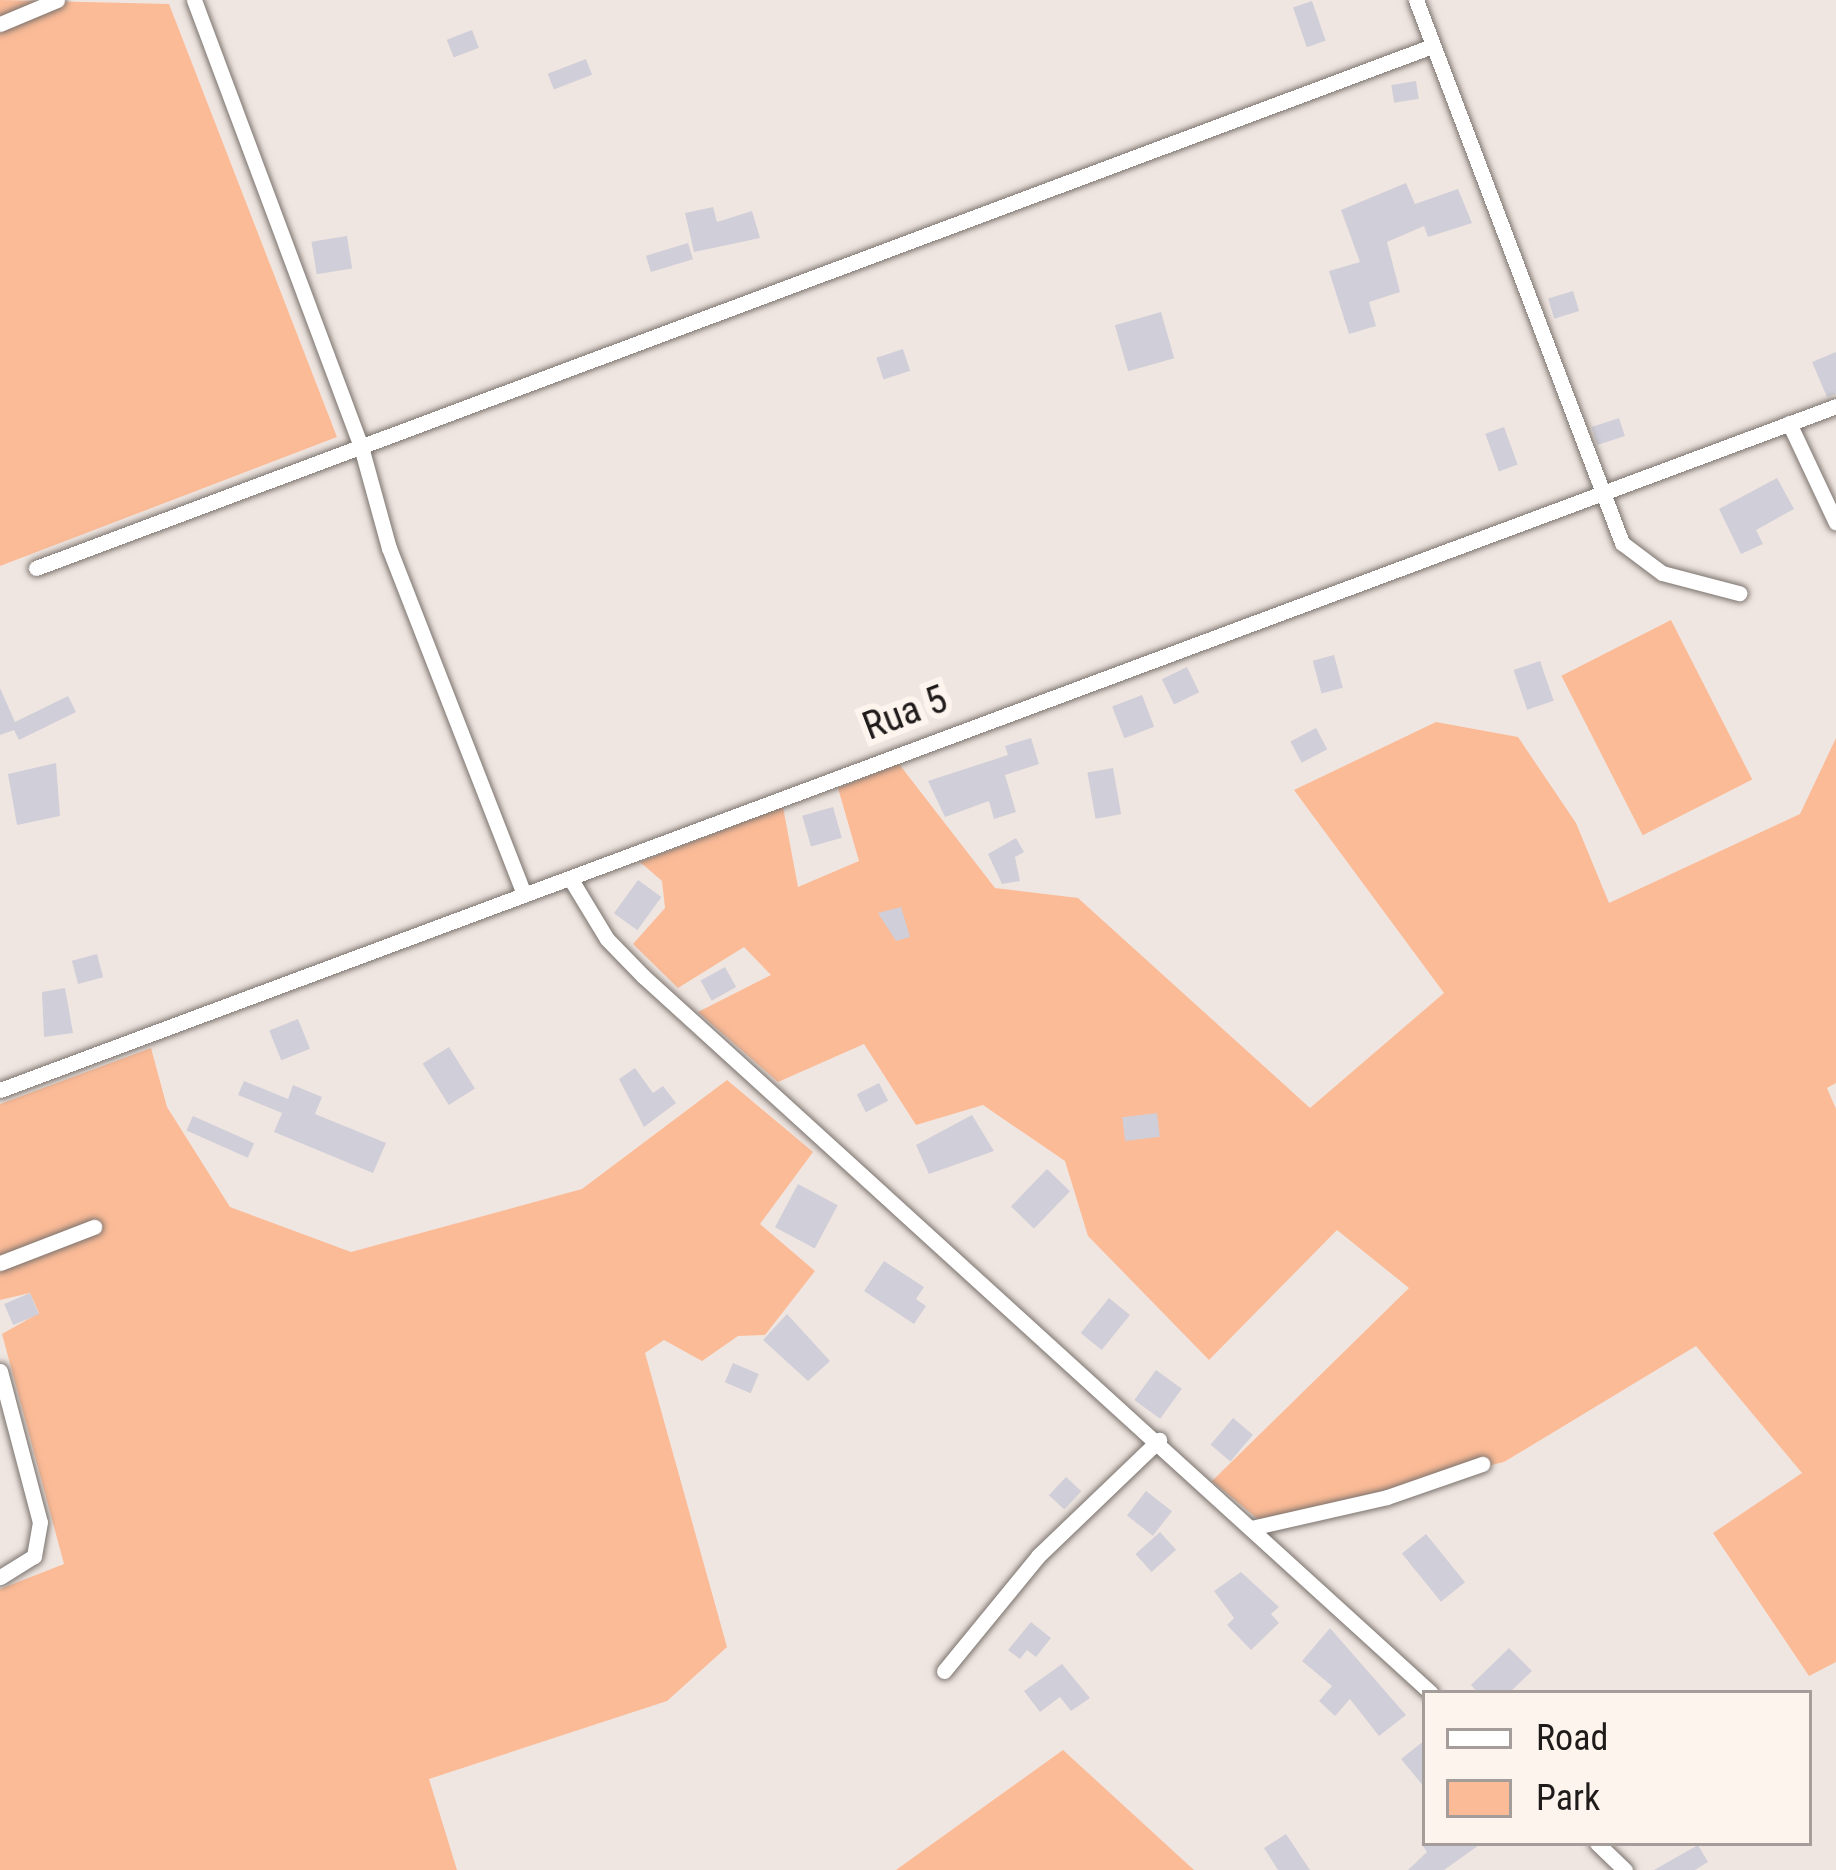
<!DOCTYPE html>
<style>
body{margin:0}
#map{position:relative;width:1836px;height:1870px;overflow:hidden;background:#f0e6e1;font-family:"Roboto Condensed",sans-serif}
div>[style]{position:absolute}
.green>*{inset:0;background:#fbbb97;transform-origin:0 0}
.building>*{inset:0;background:#d0ced8;transform-origin:0 0}
.roads{filter:drop-shadow(0 0 3px #7a726d) drop-shadow(0 0 3px #7a726d)}
.street>*{height:15px;margin:-7.5px;padding:0 7.5px;transform-origin:7.5px;border-radius:7.5px;background:#fff}
span{translate:-50% -50%;white-space:nowrap;text-align:center;line-height:1.15;-webkit-text-stroke:12px #fdf4ee;paint-order:stroke}
.street-label{font-size:39px;color:#1f1b1a}
.legend{position:absolute;left:1422px;top:1690px;width:390px;height:156px;box-sizing:border-box;background:#fdf4ee;border:3px solid #a49d99;margin:0;padding:15px 21px;list-style:none;font-size:36px;color:#1f1b1a}
.legend li{display:flex;align-items:center;gap:24px;height:60px}
.legend b{width:60px;border:3px solid #a49d99}
</style>
<div id="map">
<div class="green">
<i style="clip-path:polygon(0 0,169px 4px,337px 437px,0 566px)"></i>
<i style="left:1671px;top:620px;width:179px;height:123px;rotate:63deg"></i>
<i style="clip-path:polygon(1436px 722px,1518px 737px,1576px 823px,1609px 903px,1800px 814px,1836px 738px,1836px 1083px,1827px 1088px,1836px 1109px,1836px 1662px,1809px 1676px,1713px 1533px,1802px 1473px,1696px 1346px,1504px 1462px,1259px 1520px,1212px 1481px,1409px 1288px,1337px 1230px,1209px 1360px,1088px 1236px,1065px 1161px,983px 1105px,916px 1125px,864px 1044px,778px 1082px,698px 1012px,771px 975px,744px 947px,678px 988px,633px 944px,665px 908px,662px 881px,640px 862px,783px 807px,798px 887px,859px 861px,838px 788px,899px 764px,995px 888px,1078px 898px,1310px 1108px,1444px 993px,1294px 790px)"></i>
<i style="clip-path:polygon(151px 1048px,167px 1107px,230px 1207px,351px 1252px,582px 1189px,727px 1080px,813px 1152px,760px 1224px,815px 1271px,765px 1335px,738px 1336px,702px 1361px,664px 1340px,645px 1353px,727px 1647px,667px 1701px,429px 1779px,457px 1870px,0 1870px,0 1589px,64px 1564px,2px 1334px,39px 1313px,30px 1293px,0 1300px,0 1104px)"></i>
<i style="clip-path:polygon(1063px 1750px,1194px 1870px,896px 1870px)"></i>
</div>
<div class="building">
<i style="left:1312px;top:1px;width:42px;height:20px;rotate:71deg"></i>
<i style="left:472px;top:30px;width:19px;height:27px;rotate:69deg"></i>
<i style="left:586px;top:59px;width:17px;height:41px;rotate:69deg"></i>
<i style="left:1416px;top:81px;width:18px;height:25px;rotate:81deg"></i>
<i style="clip-path:polygon(1406px 183px,1415px 204px,1458px 189px,1472px 223px,1428px 237px,1424px 226px,1387px 242px,1400px 292px,1369px 302px,1376px 326px,1349px 334px,1329px 271px,1360px 262px,1341px 210px)"></i>
<i style="clip-path:polygon(713px 207px,717px 222px,752px 211px,760px 238px,694px 252px,685px 213px)"></i>
<i style="left:347px;top:236px;width:33px;height:36px;rotate:81deg"></i>
<i style="left:688px;top:243px;width:17px;height:44px;rotate:73deg"></i>
<i style="left:1573px;top:291px;width:21px;height:26px;rotate:73deg"></i>
<i style="left:1161px;top:312px;width:48px;height:48px;rotate:74deg"></i>
<i style="left:903px;top:349px;width:23px;height:28px;rotate:72deg"></i>
<i style="clip-path:polygon(1836px 352px,1836px 394px,1827px 397px,1812px 362px)"></i>
<i style="left:1619px;top:418px;width:19px;height:29px;rotate:72deg"></i>
<i style="left:1504px;top:427px;width:40px;height:20px;rotate:70deg"></i>
<i style="clip-path:polygon(1777px 478px,1794px 509px,1756px 530px,1763px 544px,1741px 554px,1719px 509px)"></i>
<i style="left:1334px;top:655px;width:34px;height:22px;rotate:75deg"></i>
<i style="left:1540px;top:661px;width:42px;height:28px;rotate:71deg"></i>
<i style="left:1187px;top:667px;width:28px;height:28px;rotate:64deg"></i>
<i style="clip-path:polygon(0 688px,15px 722px,68px 696px,76px 712px,19px 740px,14px 730px,0 735px)"></i>
<i style="left:1142px;top:695px;width:34px;height:32px;rotate:69deg"></i>
<i style="left:1316px;top:728px;width:24px;height:29px;rotate:62deg"></i>
<i style="clip-path:polygon(1031px 738px,1039px 764px,1005px 775px,1016px 812px,994px 819px,989px 801px,945px 817px,928px 781px,1008px 755px,1005px 746px)"></i>
<i style="clip-path:polygon(56px 763px,60px 816px,17px 825px,8px 774px)"></i>
<i style="left:1113px;top:768px;width:47px;height:26px;rotate:80deg"></i>
<i style="left:833px;top:807px;width:32px;height:32px;rotate:74deg"></i>
<i style="clip-path:polygon(1016px 838px,1024px 852px,1015px 857px,1020px 881px,1002px 884px,988px 854px)"></i>
<i style="left:638px;top:880px;width:29px;height:41px;rotate:36deg"></i>
<i style="clip-path:polygon(901px 907px,910px 937px,896px 941px,878px 913px)"></i>
<i style="left:97px;top:954px;width:24px;height:26px;rotate:75deg"></i>
<i style="left:725px;top:967px;width:23px;height:28px;rotate:61deg"></i>
<i style="clip-path:polygon(65px 988px,73px 1033px,44px 1037px,42px 992px)"></i>
<i style="left:298px;top:1019px;width:32px;height:31px;rotate:68deg"></i>
<i style="left:449px;top:1047px;width:49px;height:31px;rotate:58deg"></i>
<i style="clip-path:polygon(635px 1068px,653px 1093px,663px 1086px,676px 1103px,644px 1127px,619px 1079px)"></i>
<i style="clip-path:polygon(244px 1081px,288px 1099px,293px 1085px,322px 1097px,315px 1114px,386px 1143px,373px 1173px,274px 1132px,282px 1113px,238px 1095px)"></i>
<i style="left:879px;top:1083px;width:20px;height:25px;rotate:63deg"></i>
<i style="left:1157px;top:1113px;width:24px;height:35px;rotate:83deg"></i>
<i style="clip-path:polygon(972px 1115px,994px 1151px,929px 1174px,916px 1145px)"></i>
<i style="left:193px;top:1116px;width:67px;height:16px;rotate:24deg"></i>
<i style="left:1047px;top:1169px;width:32px;height:52px;rotate:44deg"></i>
<i style="left:798px;top:1184px;width:45px;height:49px;rotate:28deg"></i>
<i style="clip-path:polygon(884px 1261px,924px 1287px,916px 1299px,926px 1306px,914px 1324px,864px 1291px)"></i>
<i style="left:30px;top:1293px;width:23px;height:28px;rotate:67deg"></i>
<i style="left:1109px;top:1298px;width:27px;height:45px;rotate:39deg"></i>
<i style="clip-path:polygon(787px 1314px,830px 1361px,808px 1381px,763px 1340px)"></i>
<i style="left:733px;top:1363px;width:28px;height:21px;rotate:23deg"></i>
<i style="left:1156px;top:1370px;width:32px;height:37px;rotate:36deg"></i>
<i style="left:1233px;top:1418px;width:26px;height:35px;rotate:40deg"></i>
<i style="left:1066px;top:1477px;width:21px;height:25px;rotate:43deg"></i>
<i style="left:1146px;top:1491px;width:33px;height:31px;rotate:38deg"></i>
<i style="left:1160px;top:1532px;width:24px;height:33px;rotate:48deg"></i>
<i style="left:1426px;top:1534px;width:62px;height:31px;rotate:51deg"></i>
<i style="clip-path:polygon(1241px 1572px,1279px 1607px,1271px 1614px,1279px 1623px,1251px 1650px,1227px 1625px,1234px 1618px,1214px 1591px)"></i>
<i style="clip-path:polygon(1031px 1622px,1051px 1638px,1036px 1657px,1027px 1650px,1020px 1659px,1008px 1650px)"></i>
<i style="clip-path:polygon(1330px 1628px,1406px 1715px,1379px 1736px,1350px 1699px,1335px 1716px,1319px 1701px,1332px 1686px,1302px 1661px)"></i>
<i style="clip-path:polygon(1509px 1648px,1532px 1671px,1509px 1693px,1478px 1693px,1471px 1685px)"></i>
<i style="clip-path:polygon(1062px 1664px,1090px 1698px,1071px 1711px,1060px 1697px,1040px 1712px,1024px 1691px)"></i>
<i style="clip-path:polygon(1425px 1740px,1425px 1788px,1401px 1759px)"></i>
<i style="clip-path:polygon(1286px 1834px,1310px 1870px,1278px 1870px,1264px 1848px)"></i>
<i style="clip-path:polygon(1421px 1843px,1482px 1843px,1444px 1870px,1408px 1870px,1427px 1852px)"></i>
<i style="clip-path:polygon(1698px 1845px,1708px 1862px,1695px 1870px,1654px 1870px)"></i>
</div>
<div class="roads">
<div class="street">
<i style="left:194px;top:0;width:473px;rotate:69.5deg"></i>
<i style="left:360px;top:443px;width:109px;rotate:74.6deg"></i>
<i style="left:389px;top:548px;width:372px;rotate:68.7deg"></i>
<i style="left:1416px;top:0;width:581px;rotate:69.22deg"></i>
<i style="left:1622px;top:543px;width:50px;rotate:36.9deg"></i>
<i style="left:1662px;top:573px;width:80px;rotate:14.6deg"></i>
<i style="left:0;top:24px;width:62px;rotate:-22.8deg"></i>
<i style="left:1789px;top:423px;width:110px;rotate:64.8deg"></i>
<i style="left:36px;top:568px;width:1490px;rotate:-20.5deg"></i>
<i style="left:570px;top:878px;width:71px;rotate:58.8deg"></i>
<i style="left:607px;top:939px;width:52px;rotate:45.8deg"></i>
<i style="left:643px;top:976px;width:1065px;rotate:42.3deg"></i>
<i style="left:0;top:1090px;width:1959px;rotate:-20.43deg"></i>
<i style="left:0;top:1263px;width:101px;rotate:-21deg"></i>
<i style="left:0;top:1371px;width:156px;rotate:75.2deg"></i>
<i style="left:40px;top:1522px;width:35px;rotate:100deg"></i>
<i style="left:34px;top:1556px;width:40px;rotate:148deg"></i>
<i style="left:1251px;top:1528px;width:139px;rotate:-12.8deg"></i>
<i style="left:1387px;top:1497px;width:101px;rotate:-19.2deg"></i>
<i style="left:944px;top:1671px;width:149px;rotate:-50.7deg"></i>
<i style="left:1038px;top:1556px;width:168px;rotate:-43.8deg"></i>
<i style="left:1597px;top:1843px;width:39px;rotate:44deg"></i>
</div>
</div>
<div class="street-label">
<span style="left:905px;top:713px;rotate:-21deg">Rua 5</span>
</div>
<ul class="legend">
<li><b style="height:15px;background:#fff"></b>Road</li>
<li><b style="height:33px;background:#fbbb97"></b>Park</li>
</ul>
</div>
